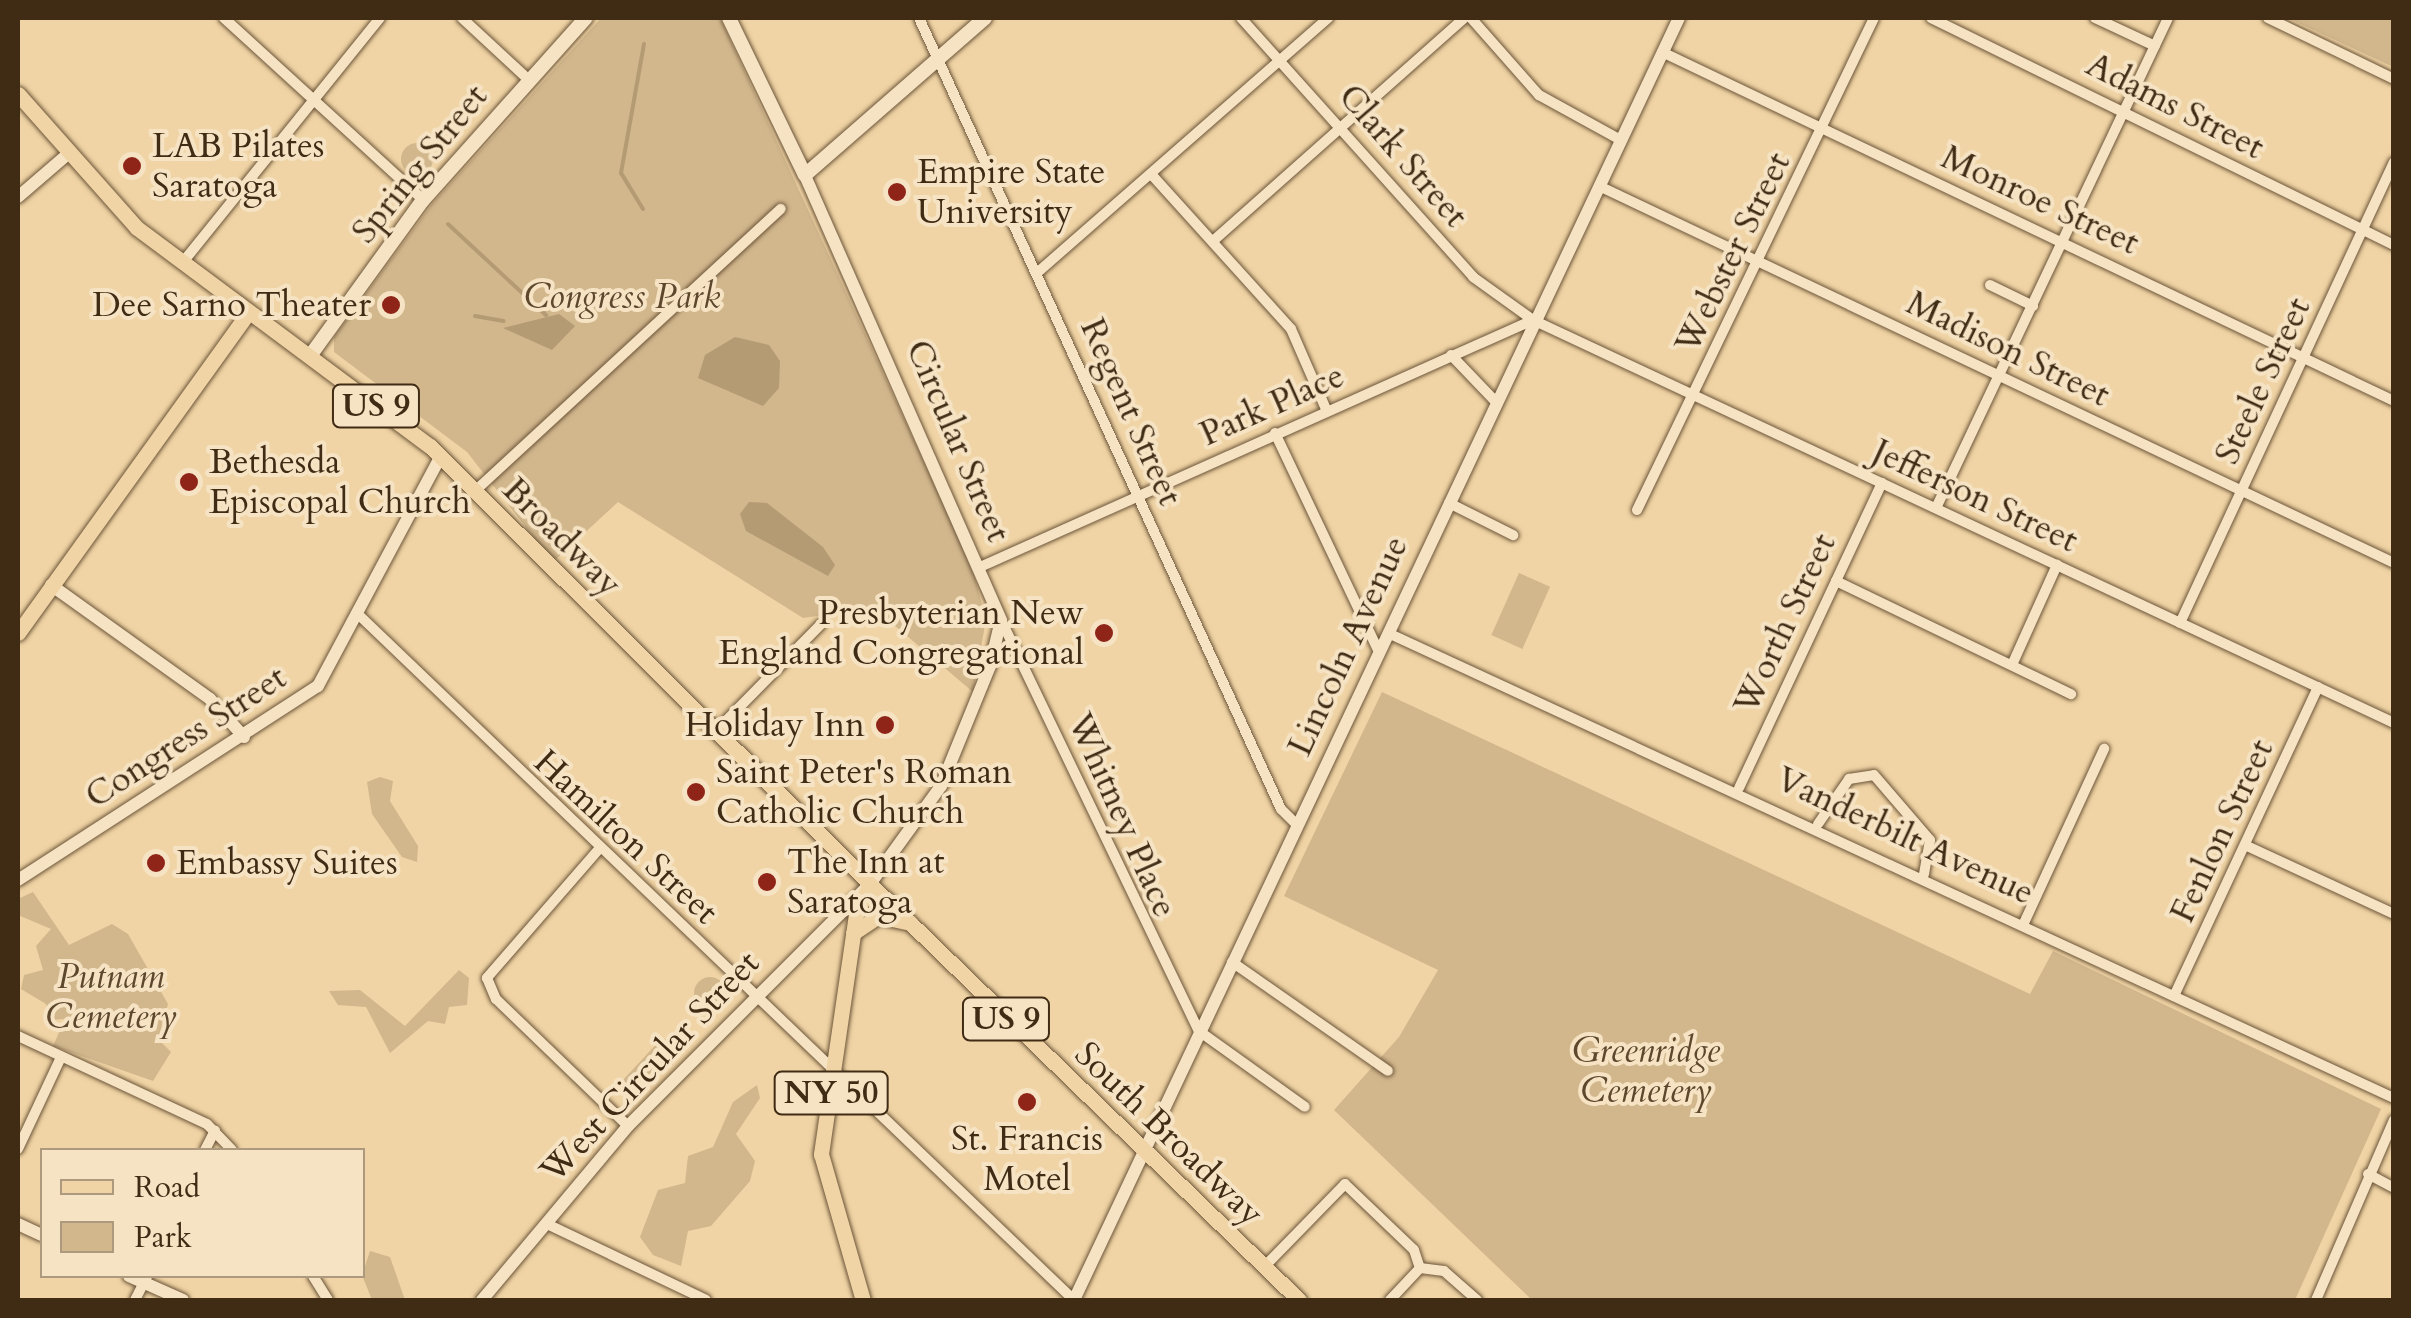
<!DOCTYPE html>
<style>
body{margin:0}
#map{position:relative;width:2411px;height:1318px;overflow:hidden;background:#f0d4a5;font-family:Cardo,serif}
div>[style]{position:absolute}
.green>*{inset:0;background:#d2b78d;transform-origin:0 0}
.round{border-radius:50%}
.water>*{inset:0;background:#b49b74}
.stream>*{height:4px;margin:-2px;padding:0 2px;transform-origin:2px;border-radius:2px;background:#b49b74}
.roads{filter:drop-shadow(0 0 2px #6c5539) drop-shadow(0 0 2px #6c5539)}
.minor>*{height:10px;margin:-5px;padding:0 5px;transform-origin:5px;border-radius:5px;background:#f5e3c4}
.tertiary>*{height:12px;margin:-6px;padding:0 6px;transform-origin:6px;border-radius:6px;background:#f5e3c4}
.secondary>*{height:14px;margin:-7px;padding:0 7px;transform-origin:7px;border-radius:7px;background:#f5e3c4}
.primary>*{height:15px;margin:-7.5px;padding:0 7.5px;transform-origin:7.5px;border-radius:7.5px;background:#f0d4a5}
.trunk>*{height:15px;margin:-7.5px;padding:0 7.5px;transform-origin:7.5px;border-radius:7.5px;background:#f0d4a5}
.dots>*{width:28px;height:28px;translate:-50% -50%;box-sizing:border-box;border:5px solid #f5e3c4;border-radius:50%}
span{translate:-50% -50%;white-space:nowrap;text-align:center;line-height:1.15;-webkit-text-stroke:8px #f5e3c4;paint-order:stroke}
.shield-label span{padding:2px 8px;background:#f5e3c4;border:2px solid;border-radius:8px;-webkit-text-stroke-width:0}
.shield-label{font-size:32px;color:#402b15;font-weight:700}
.street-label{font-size:35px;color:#402b15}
.poi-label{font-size:35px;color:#402b15}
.left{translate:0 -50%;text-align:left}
.right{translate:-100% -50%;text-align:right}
.park-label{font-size:35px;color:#5d472d;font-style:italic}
.frame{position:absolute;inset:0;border:20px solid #402b15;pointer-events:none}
.legend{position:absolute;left:40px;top:1148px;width:325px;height:130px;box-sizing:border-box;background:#f5e3c4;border:2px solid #ad997e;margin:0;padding:12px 18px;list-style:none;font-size:30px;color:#402b15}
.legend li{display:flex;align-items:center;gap:20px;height:50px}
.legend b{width:50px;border:2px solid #ad997e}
</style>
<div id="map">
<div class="green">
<i style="clip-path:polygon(601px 18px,720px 18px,972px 567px,986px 620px,973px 692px,874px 608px,803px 618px,618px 502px,553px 562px,467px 452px,334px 352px,334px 337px,433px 203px)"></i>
<i style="clip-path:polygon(2288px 18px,2393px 18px,2393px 67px)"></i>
<i class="round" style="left:401px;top:143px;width:32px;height:32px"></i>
<i style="left:1519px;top:573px;width:34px;height:68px;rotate:24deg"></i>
<i style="clip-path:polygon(1382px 692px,2030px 994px,2053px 951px,2381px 1109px,2295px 1300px,1532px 1300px,1334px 1110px,1399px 1037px,1438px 970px,1284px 896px)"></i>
<i style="clip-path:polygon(380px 777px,393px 781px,390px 801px,418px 846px,417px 862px,402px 857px,372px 814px,367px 782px)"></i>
<i style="clip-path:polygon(33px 892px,69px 945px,112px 924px,128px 934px,168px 1004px,158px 1039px,171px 1052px,153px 1081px,53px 1046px,65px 1019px,49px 1020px,46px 1004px,21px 989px,24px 975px,43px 970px,36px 946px,51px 929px,18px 915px,18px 899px)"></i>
<i style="clip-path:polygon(459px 970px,469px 978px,467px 1005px,449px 1007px,445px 1024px,428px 1021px,390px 1053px,366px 1007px,338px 1005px,329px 991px,360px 990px,405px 1026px)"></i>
<i class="round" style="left:694px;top:977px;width:32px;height:32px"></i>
<i style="clip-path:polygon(661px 1039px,684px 1042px,625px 1096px,623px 1080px)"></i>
<i style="clip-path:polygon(757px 1085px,760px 1098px,736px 1134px,755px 1161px,750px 1181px,711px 1226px,688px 1231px,681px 1266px,653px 1255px,640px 1237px,658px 1190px,685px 1183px,688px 1156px,713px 1147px,733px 1102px)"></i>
<i style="clip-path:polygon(370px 1251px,390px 1257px,405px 1300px,372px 1300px,362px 1275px)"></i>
</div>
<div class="water">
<i style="clip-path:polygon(559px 314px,575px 326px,552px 350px,503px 328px)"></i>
<i style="clip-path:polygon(735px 337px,769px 345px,780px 361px,779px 388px,763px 406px,698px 378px,705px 355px)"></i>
<i style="clip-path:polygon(749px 502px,767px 503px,823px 547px,835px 565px,828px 576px,746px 531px,740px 514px)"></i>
</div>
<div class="stream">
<i style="left:643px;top:209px;width:42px;rotate:-121.4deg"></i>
<i style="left:621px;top:173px;width:131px;rotate:-79.9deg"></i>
<i style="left:448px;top:224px;width:134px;rotate:42.9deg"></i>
<i style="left:475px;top:316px;width:29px;rotate:10deg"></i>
</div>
<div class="roads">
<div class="minor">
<i style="left:224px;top:18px;width:270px;rotate:42.4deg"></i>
<i style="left:462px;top:18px;width:91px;rotate:42.8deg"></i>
<i style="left:919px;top:18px;width:870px;rotate:65.41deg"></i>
<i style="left:1281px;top:809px;width:23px;rotate:45deg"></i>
<i style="left:1241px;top:18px;width:348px;rotate:48.1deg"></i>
<i style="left:1473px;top:277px;width:74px;rotate:35.6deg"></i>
<i style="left:1533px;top:320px;width:951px;rotate:25.08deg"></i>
<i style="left:1471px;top:18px;width:103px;rotate:48.6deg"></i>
<i style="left:1539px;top:95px;width:94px;rotate:28.8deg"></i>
<i style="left:1931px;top:18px;width:516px;rotate:26.12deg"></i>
<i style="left:2095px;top:18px;width:66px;rotate:25deg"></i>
<i style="left:2268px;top:18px;width:140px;rotate:25.8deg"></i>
<i style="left:1662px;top:52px;width:811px;rotate:25.49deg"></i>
<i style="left:1152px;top:175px;width:207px;rotate:47.9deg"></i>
<i style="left:1291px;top:329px;width:87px;rotate:66.4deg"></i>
<i style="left:1599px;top:186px;width:880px;rotate:25.37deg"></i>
<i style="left:1213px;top:241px;width:336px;rotate:-41.6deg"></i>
<i style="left:183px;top:262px;width:314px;rotate:-51.1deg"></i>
<i style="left:1038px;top:272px;width:386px;rotate:-41.2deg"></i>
<i style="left:1990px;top:285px;width:48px;rotate:26deg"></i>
<i style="left:1451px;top:355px;width:62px;rotate:46.3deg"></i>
<i style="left:1275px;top:433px;width:242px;rotate:64.6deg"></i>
<i style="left:475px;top:491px;width:416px;rotate:-42.7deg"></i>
<i style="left:1449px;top:503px;width:72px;rotate:26.6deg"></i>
<i style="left:1936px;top:508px;width:542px;rotate:-64.66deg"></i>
<i style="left:1637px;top:510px;width:546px;rotate:-64.28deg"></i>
<i style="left:980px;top:567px;width:606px;rotate:-24.07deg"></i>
<i style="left:1836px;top:581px;width:261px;rotate:25.7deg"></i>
<i style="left:361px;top:617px;width:987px;rotate:43.77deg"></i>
<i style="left:1001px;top:620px;width:456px;rotate:64.3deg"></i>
<i style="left:1199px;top:1031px;width:130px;rotate:35.6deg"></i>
<i style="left:2180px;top:623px;width:508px;rotate:-65.1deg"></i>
<i style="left:1388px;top:633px;width:1108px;rotate:24.81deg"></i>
<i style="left:2012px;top:665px;width:110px;rotate:-65.8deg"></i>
<i style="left:716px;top:731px;width:150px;rotate:-45.5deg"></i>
<i style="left:1739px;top:788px;width:337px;rotate:-64.9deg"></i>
<i style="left:1818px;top:824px;width:55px;rotate:-55.4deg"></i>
<i style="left:1849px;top:779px;width:25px;rotate:-9deg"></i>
<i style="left:1874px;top:775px;width:86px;rotate:49.3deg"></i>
<i style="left:1930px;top:840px;width:35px;rotate:100deg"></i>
<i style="left:2247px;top:846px;width:162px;rotate:24.8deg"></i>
<i style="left:599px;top:849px;width:171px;rotate:131deg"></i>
<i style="left:487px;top:978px;width:23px;rotate:67deg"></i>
<i style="left:496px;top:999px;width:183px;rotate:43.9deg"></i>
<i style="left:2024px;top:923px;width:192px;rotate:-65.3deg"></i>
<i style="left:1232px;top:962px;width:190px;rotate:34.9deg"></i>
<i style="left:2174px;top:996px;width:341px;rotate:-65deg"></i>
<i style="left:18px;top:1036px;width:208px;rotate:25deg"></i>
<i style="left:207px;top:1124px;width:36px;rotate:46deg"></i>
<i style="left:18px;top:1149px;width:102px;rotate:-64.9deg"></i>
<i style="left:205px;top:1150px;width:22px;rotate:-63deg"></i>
<i style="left:2368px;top:1174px;width:30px;rotate:28deg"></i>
<i style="left:547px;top:1224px;width:176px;rotate:25.5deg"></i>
<i style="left:1264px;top:1267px;width:116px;rotate:-45.7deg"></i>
<i style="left:1345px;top:1184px;width:95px;rotate:43.7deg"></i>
<i style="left:1414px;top:1250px;width:19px;rotate:72deg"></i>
<i style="left:1420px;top:1268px;width:24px;rotate:7deg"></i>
<i style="left:1444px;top:1271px;width:44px;rotate:41.3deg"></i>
<i style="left:313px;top:1276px;width:28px;rotate:58deg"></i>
<i style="left:135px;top:1300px;width:27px;rotate:-63deg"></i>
<i style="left:1390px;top:1300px;width:44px;rotate:-46.8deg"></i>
<i style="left:2316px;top:1300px;width:196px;rotate:-66.6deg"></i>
</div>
<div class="tertiary">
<i style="left:18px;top:197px;width:67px;rotate:-40.8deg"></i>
<i style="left:51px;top:585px;width:196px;rotate:35.6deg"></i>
<i style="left:210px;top:699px;width:51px;rotate:48.2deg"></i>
<i style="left:18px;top:880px;width:357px;rotate:-32.9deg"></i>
<i style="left:318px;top:686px;width:261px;rotate:-61.9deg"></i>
<i style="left:18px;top:1224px;width:26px;rotate:25deg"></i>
<i style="left:129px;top:1276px;width:59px;rotate:24deg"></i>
<i style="left:482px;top:1300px;width:227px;rotate:-50deg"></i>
<i style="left:628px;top:1126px;width:342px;rotate:-45deg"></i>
<i style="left:870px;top:884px;width:121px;rotate:-54.1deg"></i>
<i style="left:941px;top:786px;width:130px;rotate:-67.8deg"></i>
<i style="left:990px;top:666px;width:47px;rotate:-76.6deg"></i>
<i style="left:1001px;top:620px;width:486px;rotate:-113.8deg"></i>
<i style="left:1074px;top:1300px;width:1418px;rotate:-64.74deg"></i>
</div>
<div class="secondary">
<i style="left:729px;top:18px;width:174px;rotate:64.2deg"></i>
<i style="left:805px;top:175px;width:239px;rotate:-41.1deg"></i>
<i style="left:310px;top:356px;width:193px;rotate:-54.1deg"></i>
<i style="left:423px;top:200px;width:244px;rotate:-48.2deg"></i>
</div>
<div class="primary">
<i style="left:870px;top:884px;width:598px;rotate:44.12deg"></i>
</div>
<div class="trunk">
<i style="left:18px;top:94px;width:179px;rotate:48.4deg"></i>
<i style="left:137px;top:228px;width:365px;rotate:36.7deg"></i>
<i style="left:430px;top:446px;width:621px;rotate:44.87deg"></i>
<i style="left:870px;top:884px;width:33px;rotate:115deg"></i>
<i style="left:856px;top:914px;width:243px;rotate:98.3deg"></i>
<i style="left:821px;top:1154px;width:152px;rotate:74deg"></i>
<i style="left:18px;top:633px;width:395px;rotate:-54.3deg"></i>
<i style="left:853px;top:933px;width:30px;rotate:-34deg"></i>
<i style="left:878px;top:916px;width:33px;rotate:12deg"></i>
</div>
</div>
<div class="dots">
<i style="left:132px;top:166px;background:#8f2418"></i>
<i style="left:897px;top:192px;background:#8f2418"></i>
<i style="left:391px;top:305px;background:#8f2418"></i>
<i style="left:189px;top:482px;background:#8f2418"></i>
<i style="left:1104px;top:633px;background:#8f2418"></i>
<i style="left:885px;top:725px;background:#8f2418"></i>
<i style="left:696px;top:792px;background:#8f2418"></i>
<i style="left:156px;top:863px;background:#8f2418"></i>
<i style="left:767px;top:882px;background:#8f2418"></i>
<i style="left:1027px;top:1102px;background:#8f2418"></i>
</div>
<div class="shield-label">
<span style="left:376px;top:406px">US 9</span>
<span style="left:1006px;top:1019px">US 9</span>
<span style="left:831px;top:1093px">NY 50</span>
</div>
<div class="street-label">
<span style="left:2175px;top:106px;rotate:27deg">Adams Street</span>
<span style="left:1403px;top:156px;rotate:49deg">Clark Street</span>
<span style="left:420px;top:164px;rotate:-51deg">Spring Street</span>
<span style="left:2040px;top:200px;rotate:25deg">Monroe Street</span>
<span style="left:1733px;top:253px;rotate:-64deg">Webster Street</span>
<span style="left:2008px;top:349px;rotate:26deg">Madison Street</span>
<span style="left:2263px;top:381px;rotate:-65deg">Steele Street</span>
<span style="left:1272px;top:405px;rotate:-24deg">Park Place</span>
<span style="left:1131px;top:412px;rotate:66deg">Regent Street</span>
<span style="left:958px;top:441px;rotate:67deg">Circular Street</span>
<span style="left:1975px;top:496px;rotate:25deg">Jefferson Street</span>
<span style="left:562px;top:537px;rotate:45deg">Broadway</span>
<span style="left:1785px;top:624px;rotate:-65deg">Worth Street</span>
<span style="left:1348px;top:646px;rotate:-65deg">Lincoln Avenue</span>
<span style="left:186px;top:737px;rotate:-33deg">Congress Street</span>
<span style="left:1122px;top:815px;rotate:66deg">Whitney Place</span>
<span style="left:2222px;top:831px;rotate:-65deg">Fenlon Street</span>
<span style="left:1905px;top:836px;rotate:25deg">Vanderbilt Avenue</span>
<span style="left:626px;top:837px;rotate:43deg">Hamilton Street</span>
<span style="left:650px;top:1067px;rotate:-47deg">West Circular Street</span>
<span style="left:1169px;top:1134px;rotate:44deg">South Broadway</span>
</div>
<div class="poi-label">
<span class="left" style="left:152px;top:166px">LAB Pilates<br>Saratoga</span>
<span class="left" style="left:917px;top:192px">Empire State<br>University</span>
<span class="right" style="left:371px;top:305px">Dee Sarno Theater</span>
<span class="left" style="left:209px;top:482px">Bethesda<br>Episcopal Church</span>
<span class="right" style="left:1084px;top:633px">Presbyterian New<br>England Congregational</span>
<span class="right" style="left:865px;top:725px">Holiday Inn</span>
<span class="left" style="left:716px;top:792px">Saint Peter's Roman<br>Catholic Church</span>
<span class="left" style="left:787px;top:882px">The Inn at<br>Saratoga</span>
<span class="left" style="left:176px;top:863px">Embassy Suites</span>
<span style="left:1027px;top:1159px">St. Francis<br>Motel</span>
</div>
<div class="park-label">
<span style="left:622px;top:297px">Congress Park</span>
<span style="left:111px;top:997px">Putnam<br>Cemetery</span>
<span style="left:1646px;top:1071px">Greenridge<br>Cemetery</span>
</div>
<div class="frame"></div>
<ul class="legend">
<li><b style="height:12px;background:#f0d4a5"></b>Road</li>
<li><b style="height:28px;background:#d2b78d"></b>Park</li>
</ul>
</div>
